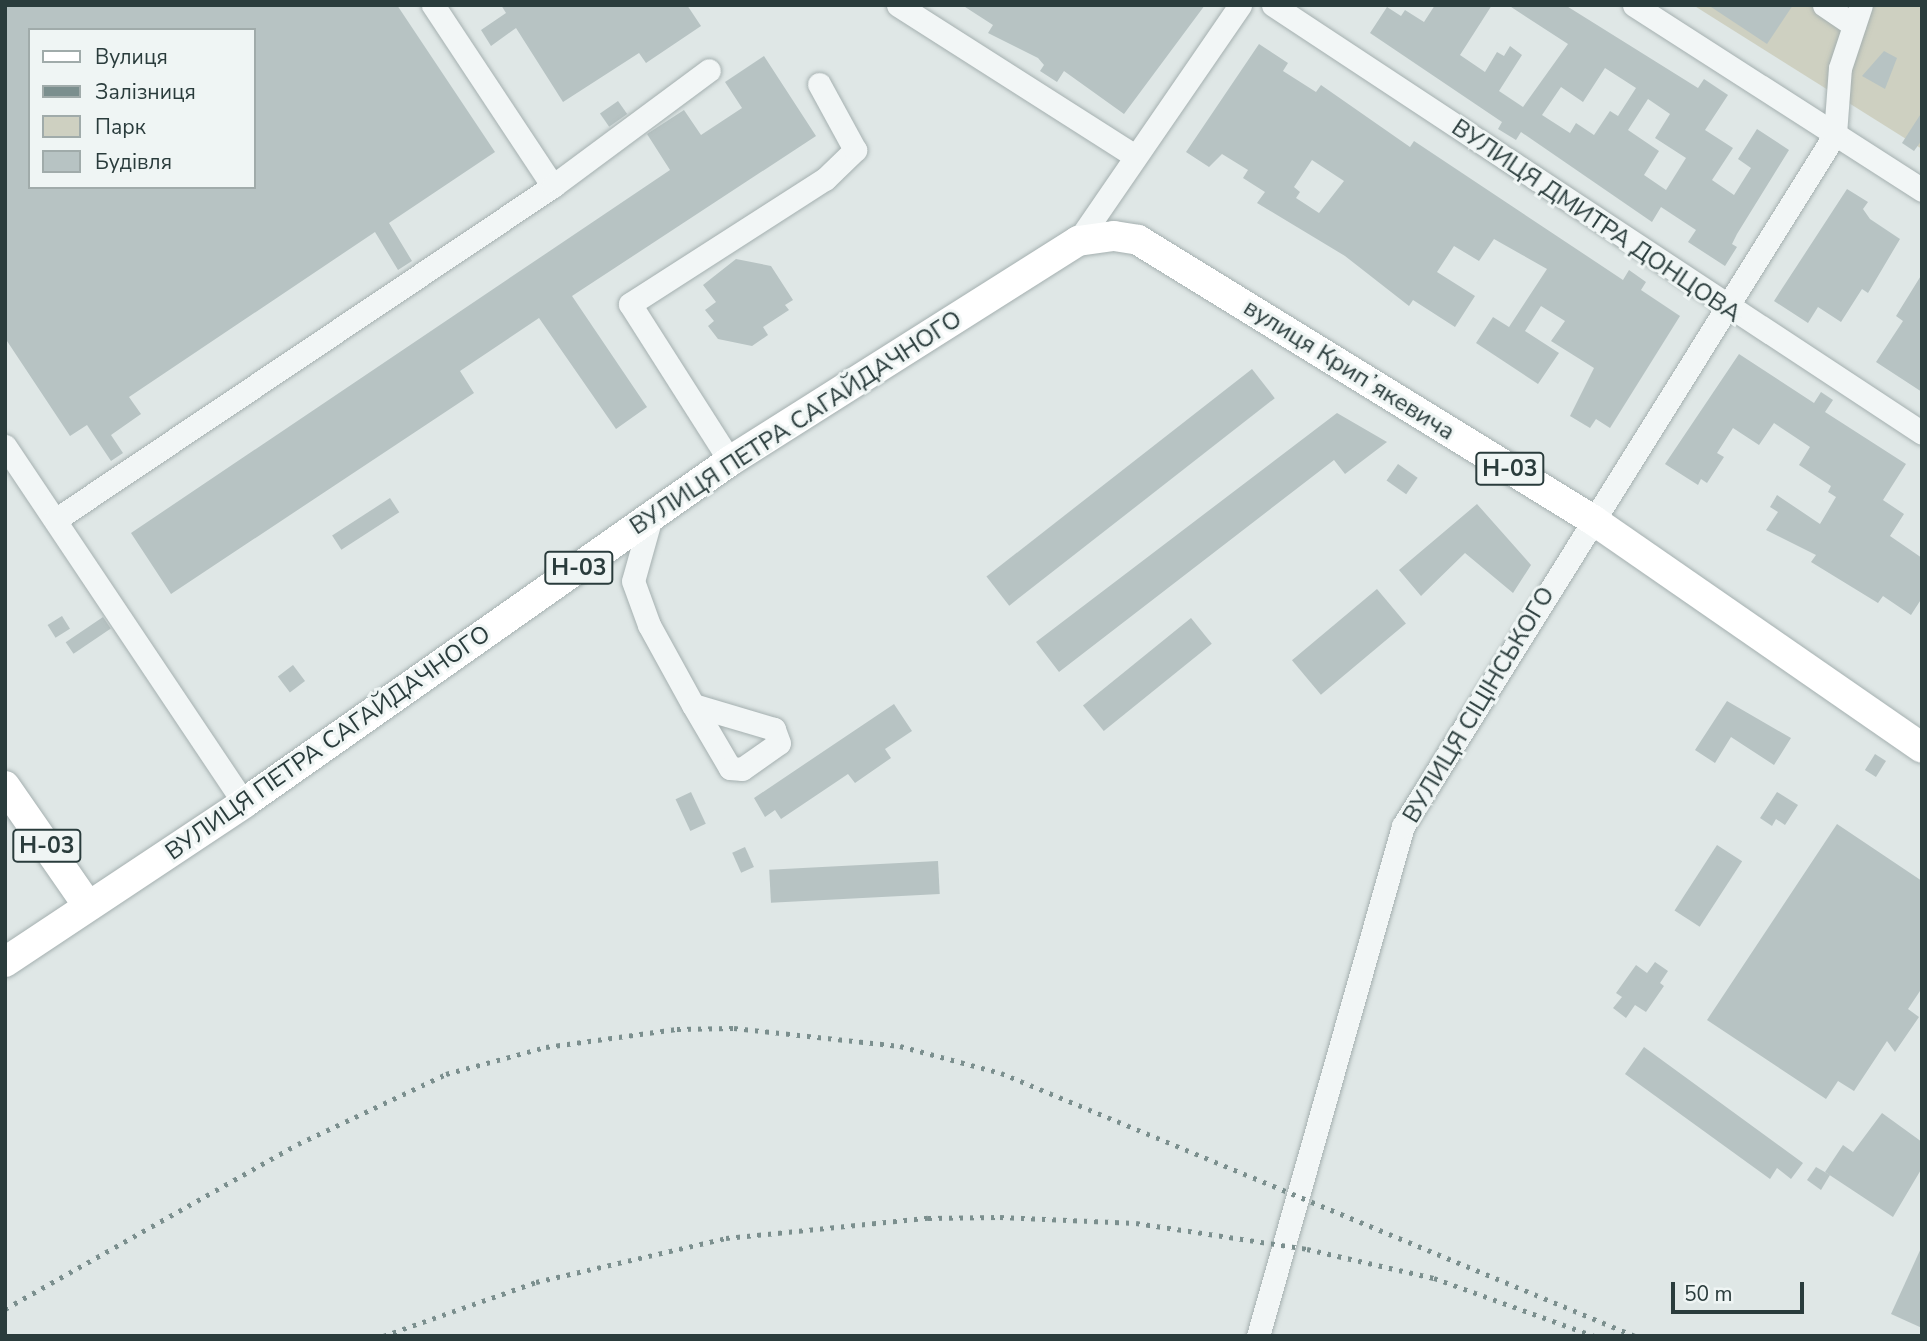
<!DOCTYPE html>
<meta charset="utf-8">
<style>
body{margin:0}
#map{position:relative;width:1927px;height:1341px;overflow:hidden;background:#dfe7e6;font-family:"Nunito Sans",sans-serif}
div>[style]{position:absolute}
.green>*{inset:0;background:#ced0c1}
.building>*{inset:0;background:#b7c3c3;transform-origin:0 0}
.roads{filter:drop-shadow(0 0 2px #a5b0b0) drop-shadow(0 0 2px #a5b0b0)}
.minor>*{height:23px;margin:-11.5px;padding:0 11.5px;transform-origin:11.5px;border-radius:11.5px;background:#f2f6f6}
.major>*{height:30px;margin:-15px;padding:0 15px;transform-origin:15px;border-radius:15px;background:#fff}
.rail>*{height:5px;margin-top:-2.5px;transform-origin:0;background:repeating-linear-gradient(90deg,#7b8f8e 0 3.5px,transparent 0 10.5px)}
span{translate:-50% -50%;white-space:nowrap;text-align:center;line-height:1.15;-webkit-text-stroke:6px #eff5f4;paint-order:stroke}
.shield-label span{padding:2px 5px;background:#eff5f4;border:2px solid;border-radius:5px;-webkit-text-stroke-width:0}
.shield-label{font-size:23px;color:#2a3c3c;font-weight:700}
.street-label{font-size:24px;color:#2a3c3c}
.frame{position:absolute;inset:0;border:7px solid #2a3c3c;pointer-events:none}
.legend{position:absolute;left:28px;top:28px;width:228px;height:161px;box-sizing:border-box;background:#eff5f4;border:2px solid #a0abaa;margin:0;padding:9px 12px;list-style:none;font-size:21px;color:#2a3c3c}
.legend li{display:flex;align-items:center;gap:14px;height:35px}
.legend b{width:35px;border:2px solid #a0abaa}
.scale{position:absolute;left:1671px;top:1282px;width:133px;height:32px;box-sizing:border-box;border:4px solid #2a3c3c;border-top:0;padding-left:9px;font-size:21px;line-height:24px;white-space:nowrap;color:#2a3c3c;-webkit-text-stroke:5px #eff5f4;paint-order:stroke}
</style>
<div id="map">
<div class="green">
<i style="clip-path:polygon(1693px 5px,1922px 5px,1922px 149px)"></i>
</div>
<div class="building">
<i style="clip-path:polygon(evenodd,5px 5px,397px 5px,495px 152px,389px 223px,412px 261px,398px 270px,375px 232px,129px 397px,141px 414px,111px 435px,123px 453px,111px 461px,87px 425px,70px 436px,5px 338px,5px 5px,30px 30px,254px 30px,254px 187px,30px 187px,30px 30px)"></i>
<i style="clip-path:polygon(501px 5px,687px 5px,701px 26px,646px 63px,639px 53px,563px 102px,516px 28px,491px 46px,481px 30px,506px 13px)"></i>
<i style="clip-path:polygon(962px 5px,1205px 5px,1124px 114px,1064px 71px,1057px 82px,1040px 71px,1044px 65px,1038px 58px,988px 33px,993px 25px)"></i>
<i style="clip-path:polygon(evenodd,1435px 5px,1492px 5px,1460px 55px,1485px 72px,1497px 52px,1504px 56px,1510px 46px,1522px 55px,1499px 91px,1523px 107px,1568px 44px,1508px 5px,1565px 5px,1698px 88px,1704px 79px,1728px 95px,1705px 130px,1733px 148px,1712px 180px,1734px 195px,1751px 168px,1738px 159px,1757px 129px,1789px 150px,1737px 234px,1732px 244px,1737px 247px,1725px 266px,1688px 242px,1696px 230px,1661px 207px,1652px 222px,1521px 132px,1516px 140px,1498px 129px,1502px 122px,1370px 33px,1387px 7px,1401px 16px,1405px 10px,1424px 22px,1435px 5px,1605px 68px,1636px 88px,1618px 116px,1610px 111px,1594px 135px,1576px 123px,1570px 133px,1542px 115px,1561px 87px,1583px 102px,1605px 68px,1435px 5px,1648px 99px,1670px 114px,1655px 138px,1686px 158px,1666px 190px,1644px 175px,1659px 151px,1628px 130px,1648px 99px)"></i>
<i style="clip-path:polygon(1708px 5px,1793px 5px,1767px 44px)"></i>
<i style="clip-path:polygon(evenodd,1259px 44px,1288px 63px,1283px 71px,1316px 92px,1321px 85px,1410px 147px,1414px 141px,1623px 280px,1629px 270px,1646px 282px,1641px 290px,1680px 316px,1610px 428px,1596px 419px,1590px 428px,1570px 416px,1594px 368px,1551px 341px,1565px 321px,1541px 306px,1525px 331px,1559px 353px,1538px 384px,1476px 343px,1493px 317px,1509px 327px,1547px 269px,1494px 239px,1479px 261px,1454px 246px,1437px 272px,1475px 296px,1455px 327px,1413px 300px,1409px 306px,1345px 256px,1257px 203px,1265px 192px,1243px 178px,1248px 170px,1222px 154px,1209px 167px,1186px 152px,1259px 44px,1312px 160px,1344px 181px,1319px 213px,1296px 198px,1300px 192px,1294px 187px,1312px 160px)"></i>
<i style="clip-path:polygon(1884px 51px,1897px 58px,1885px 89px,1862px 76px)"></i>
<i style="clip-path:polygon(764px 56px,816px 136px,572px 296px,647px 407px,616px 429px,539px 318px,460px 371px,474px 393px,171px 594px,131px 533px,670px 170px,647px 134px,684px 110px,701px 135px,742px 108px,725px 82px)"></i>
<i style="left:618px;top:101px;width:16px;height:22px;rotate:55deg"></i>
<i style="clip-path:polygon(1922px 112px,1922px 140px,1914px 151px,1902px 143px)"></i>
<i style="clip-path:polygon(1847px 189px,1868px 202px,1863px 209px,1870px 219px,1900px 239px,1868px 293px,1862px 289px,1841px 322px,1818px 307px,1808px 323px,1774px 301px)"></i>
<i style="clip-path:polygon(736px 259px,771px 266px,793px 300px,785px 305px,789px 310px,763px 327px,768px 335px,752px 346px,718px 339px,708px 326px,714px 321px,705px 310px,716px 302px,703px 285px)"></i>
<i style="clip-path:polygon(1922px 274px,1922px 392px,1876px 362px,1903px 321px,1896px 316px)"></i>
<i style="clip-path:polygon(1739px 354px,1814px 403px,1821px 392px,1833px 400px,1825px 412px,1906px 464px,1883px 500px,1904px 514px,1890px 536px,1922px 558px,1922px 598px,1911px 615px,1883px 596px,1878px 603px,1811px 562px,1816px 555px,1766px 530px,1778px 512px,1770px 507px,1777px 495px,1820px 524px,1836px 497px,1828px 492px,1831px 486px,1799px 465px,1810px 447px,1774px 423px,1759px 445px,1733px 428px,1717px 453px,1724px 457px,1707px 483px,1701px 479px,1698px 485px,1665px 464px)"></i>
<i style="left:1252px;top:369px;width:37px;height:337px;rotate:52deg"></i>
<i style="clip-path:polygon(1337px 413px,1387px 442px,1345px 474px,1334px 460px,1059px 672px,1036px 642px)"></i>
<i style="left:1398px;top:464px;width:24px;height:20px;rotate:35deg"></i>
<i style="left:390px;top:498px;width:17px;height:69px;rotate:57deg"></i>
<i style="clip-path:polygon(1477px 504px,1531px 565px,1513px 593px,1465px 553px,1421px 596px,1399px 570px)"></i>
<i style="left:1377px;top:589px;width:45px;height:111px;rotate:50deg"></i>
<i style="left:62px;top:616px;width:15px;height:17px;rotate:58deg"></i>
<i style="left:103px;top:617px;width:14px;height:45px;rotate:56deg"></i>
<i style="left:1191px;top:618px;width:33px;height:139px;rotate:51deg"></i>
<i style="left:293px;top:665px;width:20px;height:19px;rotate:53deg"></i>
<i style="clip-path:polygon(1727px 701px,1791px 738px,1774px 765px,1731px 737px,1715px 763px,1695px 750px)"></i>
<i style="clip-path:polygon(894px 704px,912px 731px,885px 749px,891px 758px,855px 783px,848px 774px,781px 819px,775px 810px,765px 817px,754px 798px)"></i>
<i style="left:1875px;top:754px;width:13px;height:19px;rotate:32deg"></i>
<i style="left:691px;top:792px;width:35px;height:17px;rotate:65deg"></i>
<i style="clip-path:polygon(1777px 792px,1798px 805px,1785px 825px,1776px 819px,1772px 826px,1760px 818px)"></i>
<i style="clip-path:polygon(1837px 824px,1922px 881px,1922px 988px,1908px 1009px,1919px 1017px,1895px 1052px,1887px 1041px,1854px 1091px,1838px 1081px,1826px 1099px,1707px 1020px)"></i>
<i style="left:1717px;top:845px;width:30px;height:78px;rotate:33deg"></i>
<i style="left:745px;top:847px;width:22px;height:14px;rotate:66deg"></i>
<i style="left:938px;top:861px;width:33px;height:169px;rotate:87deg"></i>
<i style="clip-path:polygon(1655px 962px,1668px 971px,1660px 983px,1664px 986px,1646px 1012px,1635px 1005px,1626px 1018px,1613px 1008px,1622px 997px,1616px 993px,1636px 965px,1647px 973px)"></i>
<i style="clip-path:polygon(1644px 1047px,1803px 1163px,1791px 1179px,1777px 1168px,1770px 1179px,1625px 1074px)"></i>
<i style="clip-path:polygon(1882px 1113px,1922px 1142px,1922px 1168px,1893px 1217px,1825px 1172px,1843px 1145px,1853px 1152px)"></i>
<i style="clip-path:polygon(1816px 1167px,1830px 1175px,1821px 1190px,1807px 1180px)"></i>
<i style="clip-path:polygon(1922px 1246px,1922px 1328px,1891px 1314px)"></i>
</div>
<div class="roads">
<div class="minor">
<i style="left:433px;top:5px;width:217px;rotate:56.5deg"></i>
<i style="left:898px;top:5px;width:281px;rotate:32.5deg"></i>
<i style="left:1273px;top:5px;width:777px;rotate:33.4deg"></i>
<i style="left:1634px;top:5px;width:342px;rotate:32.7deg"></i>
<i style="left:1824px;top:5px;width:36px;rotate:34deg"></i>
<i style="left:1078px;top:241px;width:286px;rotate:-55.5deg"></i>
<i style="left:5px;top:446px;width:430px;rotate:56.2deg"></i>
<i style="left:730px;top:461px;width:186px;rotate:-122.5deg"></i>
<i style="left:630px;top:304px;width:232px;rotate:-32.7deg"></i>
<i style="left:825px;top:179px;width:42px;rotate:-44deg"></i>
<i style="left:855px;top:150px;width:75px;rotate:-118.6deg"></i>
<i style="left:651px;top:517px;width:66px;rotate:105.7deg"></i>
<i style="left:633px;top:581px;width:47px;rotate:70deg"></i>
<i style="left:649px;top:625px;width:91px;rotate:61.2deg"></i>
<i style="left:693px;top:705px;width:73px;rotate:59.6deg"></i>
<i style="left:730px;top:768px;width:12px;rotate:5deg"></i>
<i style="left:742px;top:769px;width:45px;rotate:-35.1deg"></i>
<i style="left:779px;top:743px;width:15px;rotate:-110deg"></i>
<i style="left:774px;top:729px;width:84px;rotate:-163.5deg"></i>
<i style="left:55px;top:520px;width:600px;rotate:-33.85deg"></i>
<i style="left:553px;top:186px;width:194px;rotate:-36.6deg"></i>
<i style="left:1258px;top:1336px;width:530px;rotate:-74.13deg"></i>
<i style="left:1403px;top:826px;width:816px;rotate:-58.02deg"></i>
<i style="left:1835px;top:134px;width:66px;rotate:-85.7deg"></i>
<i style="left:1840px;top:68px;width:66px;rotate:-71.6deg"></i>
</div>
<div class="major">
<i style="left:5px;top:786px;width:146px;rotate:55.3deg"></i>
<i style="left:5px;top:962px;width:287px;rotate:-33.6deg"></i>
<i style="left:244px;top:803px;width:594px;rotate:-35.13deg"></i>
<i style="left:730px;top:461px;width:412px;rotate:-32.3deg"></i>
<i style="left:1078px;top:241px;width:36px;rotate:-8deg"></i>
<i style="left:1114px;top:236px;width:24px;rotate:9deg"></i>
<i style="left:1138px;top:240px;width:534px;rotate:31.61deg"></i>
<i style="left:1593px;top:520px;width:400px;rotate:34.7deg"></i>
</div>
</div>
<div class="rail">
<i style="left:5px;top:1309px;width:336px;rotate:-29.4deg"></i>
<i style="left:298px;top:1144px;width:164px;rotate:-25.3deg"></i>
<i style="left:446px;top:1074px;width:104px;rotate:-15.1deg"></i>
<i style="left:546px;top:1047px;width:132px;rotate:-7.8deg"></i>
<i style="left:677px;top:1029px;width:57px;rotate:-1deg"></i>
<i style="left:734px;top:1028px;width:167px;rotate:6.2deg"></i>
<i style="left:900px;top:1046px;width:105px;rotate:15deg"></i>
<i style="left:1001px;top:1073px;width:686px;rotate:22.53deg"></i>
<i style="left:383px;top:1336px;width:162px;rotate:-19.4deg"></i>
<i style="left:536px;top:1282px;width:195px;rotate:-13deg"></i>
<i style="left:726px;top:1238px;width:203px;rotate:-5.7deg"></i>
<i style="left:928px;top:1218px;width:72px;rotate:-0.8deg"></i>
<i style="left:1000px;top:1217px;width:136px;rotate:2.5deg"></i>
<i style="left:1136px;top:1223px;width:173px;rotate:8.6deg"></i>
<i style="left:1307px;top:1249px;width:130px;rotate:12.9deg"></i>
<i style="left:1434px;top:1278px;width:170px;rotate:19.9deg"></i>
</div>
<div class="shield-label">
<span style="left:1510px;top:469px">Н-03</span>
<span style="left:579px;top:568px">Н-03</span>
<span style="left:47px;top:846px">Н-03</span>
</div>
<div class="street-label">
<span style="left:1596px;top:221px;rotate:34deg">ВУЛИЦЯ ДМИТРА ДОНЦОВА</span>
<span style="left:1349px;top:370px;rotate:32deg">вулиця Крипʼякевича</span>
<span style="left:796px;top:423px;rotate:-33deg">ВУЛИЦЯ ПЕТРА САГАЙДАЧНОГО</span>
<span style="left:1479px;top:705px;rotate:-59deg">ВУЛИЦЯ СІЦІНСЬКОГО</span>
<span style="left:328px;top:743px;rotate:-35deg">ВУЛИЦЯ ПЕТРА САГАЙДАЧНОГО</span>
</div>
<div class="frame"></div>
<ul class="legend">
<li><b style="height:9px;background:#fff"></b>Вулиця</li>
<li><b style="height:9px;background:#7b8f8e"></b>Залізниця</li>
<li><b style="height:19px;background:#ced0c1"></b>Парк</li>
<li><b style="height:19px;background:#b7c3c3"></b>Будівля</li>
</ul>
<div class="scale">50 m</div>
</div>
